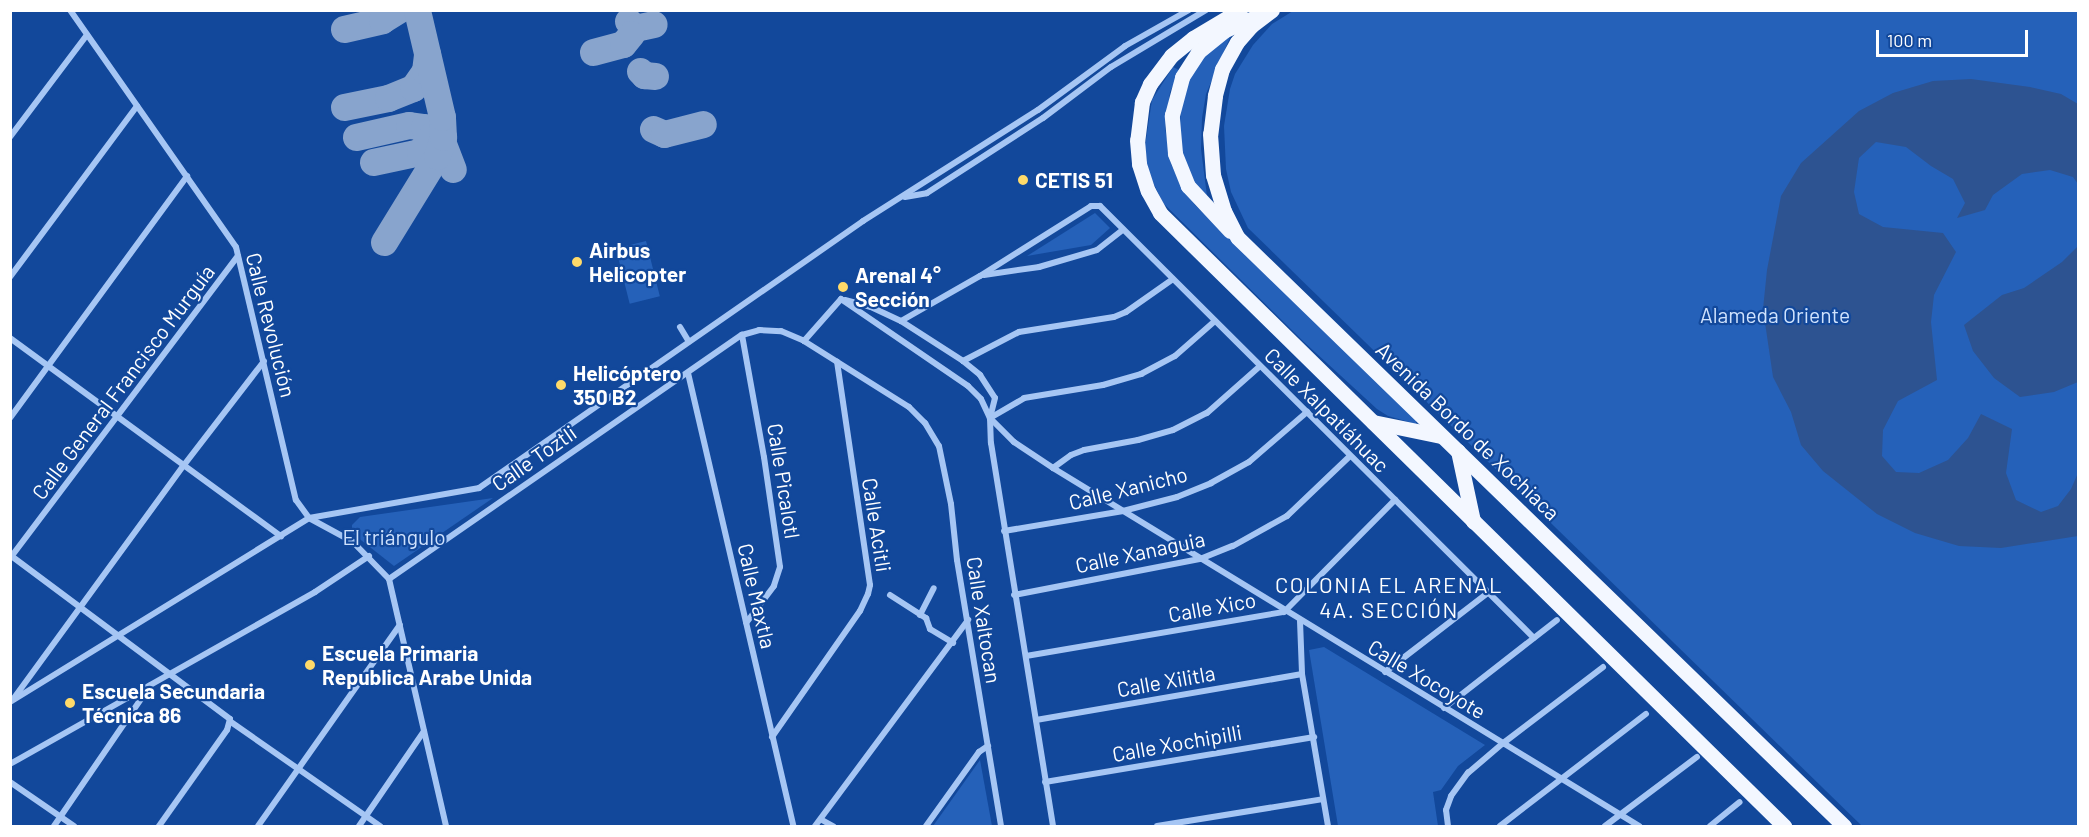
<!DOCTYPE html>
<meta charset="utf-8">
<style>
body{margin:0}
#map{position:relative;width:2089px;height:837px;overflow:hidden;background:#12489b;font-family:Barlow,sans-serif}
div>[style]{position:absolute}
.green>*{inset:0;background:#2561b9;transform-origin:0 0}
.water>*{inset:0;background:#2d5391}
.taxiway>*{height:27px;margin:-13.5px;padding:0 13.5px;transform-origin:13.5px;border-radius:13.5px;background:#88a4cd}
.street>*{height:6px;margin:-3px;padding:0 3px;transform-origin:3px;border-radius:3px;background:#a6c6f4}
.primary>*{height:15px;margin:-7.5px;padding:0 7.5px;transform-origin:7.5px;border-radius:7.5px;background:#f3f7ff}
.dots>*{width:16px;height:16px;translate:-50% -50%;box-sizing:border-box;border:3px solid #12489b;border-radius:50%}
span{translate:-50% -50%;white-space:nowrap;text-align:center;line-height:1.15;-webkit-text-stroke:4.5px #12489b;paint-order:stroke}
.poi-label{font-size:21px;color:#fff;font-weight:700}
.left{translate:0 -50%;text-align:left}
.park-label{font-size:21px;color:#cfe2fd}
.street-label{font-size:21px;color:#fff}
.neighbourhood-label{font-size:22px;color:#fff;letter-spacing:1.5px}
.frame{position:absolute;inset:0;border:12px solid #fff;pointer-events:none}
.scale{position:absolute;left:1876px;top:30px;width:152px;height:27px;box-sizing:border-box;border:3px solid #fff;border-top:0;padding-left:8px;font-size:18px;line-height:21px;white-space:nowrap;color:#fff;-webkit-text-stroke:4px #12489b;paint-order:stroke}
</style>
<div id="map">
<div class="green">
<i style="clip-path:polygon(1293px 11px,2078px 11px,2078px 826px,1862px 826px,1248px 228px,1231px 192px,1226px 169px,1224px 126px,1230px 89px,1235px 74px,1253px 45px,1272px 24px)"></i>
<i style="clip-path:polygon(1231px 35px,1206px 94px,1202px 118px,1201px 149px,1207px 196px,1194px 182px,1185px 163px,1179px 137px,1182px 94px,1197px 61px)"></i>
<i style="clip-path:polygon(1173px 67px,1179px 70px,1179px 73px,1170px 92px,1165px 128px,1171px 164px,1182px 188px,1195px 205px,1416px 418px,1416px 424px,1388px 416px,1377px 409px,1304px 342px,1163px 203px,1148px 172px,1145px 146px,1152px 100px)"></i>
<i style="clip-path:polygon(1095px 213px,1110px 228px,1091px 245px,1027px 256px)"></i>
<i style="left:646px;top:241px;width:57px;height:31px;rotate:76deg"></i>
<i style="clip-path:polygon(493px 498px,394px 566px,352px 533px,352px 525px,360px 517px)"></i>
<i style="clip-path:polygon(1324px 647px,1485px 745px,1458px 766px,1441px 790px,1433px 792px,1438px 826px,1338px 826px,1309px 650px)"></i>
<i style="clip-path:polygon(980px 760px,992px 826px,933px 826px)"></i>
</div>
<div class="water">
<i style="clip-path:polygon(1971px 79px,2030px 87px,2061px 94px,2078px 104px,2078px 184px,2073px 177px,2050px 170px,2022px 174px,1993px 195px,1985px 210px,1957px 218px,1965px 203px,1953px 179px,1931px 166px,1906px 147px,1876px 142px,1859px 158px,1854px 192px,1859px 214px,1883px 227px,1943px 233px,1956px 252px,1934px 295px,1931px 322px,1937px 380px,1898px 401px,1883px 430px,1882px 456px,1896px 472px,1919px 473px,1948px 460px,1968px 438px,1981px 414px,2012px 429px,2006px 473px,2016px 500px,2041px 512px,2058px 506px,2071px 489px,2078px 473px,2078px 536px,2001px 548px,1959px 546px,1915px 533px,1877px 514px,1823px 471px,1801px 445px,1791px 412px,1773px 377px,1763px 309px,1767px 270px,1781px 196px,1801px 163px,1859px 111px,1893px 93px,1933px 81px)"></i>
<i style="clip-path:polygon(2078px 246px,2078px 382px,2054px 392px,2020px 397px,1994px 378px,1973px 351px,1964px 325px,2002px 295px,2024px 288px,2062px 262px)"></i>
</div>
<div class="taxiway">
<i style="left:628px;top:21px;width:10px;rotate:45deg"></i>
<i style="left:635px;top:28px;width:19px;rotate:-12deg"></i>
<i style="left:344px;top:29px;width:39px;rotate:-13deg"></i>
<i style="left:382px;top:20px;width:19px;rotate:-32deg"></i>
<i style="left:593px;top:52px;width:31px;rotate:-15deg"></i>
<i style="left:623px;top:44px;width:13px;rotate:-51deg"></i>
<i style="left:640px;top:71px;width:6px;rotate:45deg"></i>
<i style="left:644px;top:75px;width:11px;rotate:5deg"></i>
<i style="left:344px;top:107px;width:45px;rotate:-11.6deg"></i>
<i style="left:388px;top:98px;width:27px;rotate:-22deg"></i>
<i style="left:413px;top:88px;width:21px;rotate:-55deg"></i>
<i style="left:425px;top:71px;width:17px;rotate:-83deg"></i>
<i style="left:653px;top:129px;width:12px;rotate:24deg"></i>
<i style="left:664px;top:134px;width:40px;rotate:-14.4deg"></i>
<i style="left:356px;top:137px;width:54px;rotate:-12.8deg"></i>
<i style="left:409px;top:125px;width:15px;rotate:8deg"></i>
<i style="left:424px;top:127px;width:23px;rotate:38deg"></i>
<i style="left:442px;top:141px;width:30px;rotate:69deg"></i>
<i style="left:373px;top:162px;width:48px;rotate:-12deg"></i>
<i style="left:420px;top:152px;width:32px;rotate:-54deg"></i>
<i style="left:384px;top:242px;width:101px;rotate:-58.4deg"></i>
<i style="left:437px;top:156px;width:20px;rotate:-72deg"></i>
<i style="left:443px;top:137px;width:20px;rotate:-93deg"></i>
<i style="left:442px;top:117px;width:110px;rotate:-103.2deg"></i>
</div>
<div class="street">
<i style="left:70px;top:10px;width:289px;rotate:55deg"></i>
<i style="left:236px;top:247px;width:260px;rotate:76.7deg"></i>
<i style="left:296px;top:500px;width:22px;rotate:54deg"></i>
<i style="left:309px;top:518px;width:50px;rotate:28.6deg"></i>
<i style="left:353px;top:542px;width:52px;rotate:45.8deg"></i>
<i style="left:389px;top:579px;width:253px;rotate:77deg"></i>
<i style="left:10px;top:137px;width:128px;rotate:-53deg"></i>
<i style="left:905px;top:197px;width:22px;rotate:-10deg"></i>
<i style="left:927px;top:193px;width:138px;rotate:-32.9deg"></i>
<i style="left:1043px;top:118px;width:85px;rotate:-36.9deg"></i>
<i style="left:1111px;top:67px;width:111px;rotate:-31deg"></i>
<i style="left:984px;top:275px;width:56px;rotate:-8.3deg"></i>
<i style="left:1039px;top:267px;width:60px;rotate:-16.3deg"></i>
<i style="left:1097px;top:250px;width:33px;rotate:-38deg"></i>
<i style="left:10px;top:277px;width:213px;rotate:-53.4deg"></i>
<i style="left:841px;top:299px;width:154px;rotate:34.4deg"></i>
<i style="left:968px;top:386px;width:18px;rotate:45deg"></i>
<i style="left:981px;top:399px;width:21px;rotate:65deg"></i>
<i style="left:990px;top:418px;width:34px;rotate:45deg"></i>
<i style="left:1014px;top:442px;width:47px;rotate:33.7deg"></i>
<i style="left:1053px;top:468px;width:687px;rotate:31.42deg"></i>
<i style="left:845px;top:300px;width:27px;rotate:15deg"></i>
<i style="left:871px;top:307px;width:33px;rotate:25deg"></i>
<i style="left:901px;top:321px;width:74px;rotate:32.8deg"></i>
<i style="left:963px;top:361px;width:22px;rotate:39deg"></i>
<i style="left:980px;top:375px;width:27px;rotate:57deg"></i>
<i style="left:995px;top:398px;width:21px;rotate:104deg"></i>
<i style="left:990px;top:418px;width:25px;rotate:88deg"></i>
<i style="left:991px;top:443px;width:388px;rotate:80.8deg"></i>
<i style="left:901px;top:321px;width:91px;rotate:-29.7deg"></i>
<i style="left:980px;top:276px;width:131px;rotate:-32.2deg"></i>
<i style="left:1091px;top:206px;width:9px"></i>
<i style="left:1100px;top:206px;width:612px;rotate:44.87deg"></i>
<i style="left:680px;top:327px;width:17px;rotate:59deg"></i>
<i style="left:742px;top:335px;width:124px;rotate:79.8deg"></i>
<i style="left:764px;top:457px;width:111px;rotate:81.7deg"></i>
<i style="left:780px;top:567px;width:20px;rotate:108deg"></i>
<i style="left:774px;top:586px;width:46px;rotate:127.1deg"></i>
<i style="left:10px;top:338px;width:336px;rotate:36.2deg"></i>
<i style="left:804px;top:341px;width:56px;rotate:-48.6deg"></i>
<i style="left:963px;top:361px;width:63px;rotate:-27.4deg"></i>
<i style="left:1019px;top:332px;width:96px;rotate:-9deg"></i>
<i style="left:1114px;top:317px;width:13px;rotate:-23deg"></i>
<i style="left:1126px;top:312px;width:57px;rotate:-35.1deg"></i>
<i style="left:688px;top:373px;width:465px;rotate:76.9deg"></i>
<i style="left:10px;top:418px;width:300px;rotate:-53.8deg"></i>
<i style="left:990px;top:418px;width:39px;rotate:-30deg"></i>
<i style="left:1024px;top:398px;width:80px;rotate:-9.3deg"></i>
<i style="left:1103px;top:385px;width:40px;rotate:-16deg"></i>
<i style="left:1141px;top:374px;width:38px;rotate:-28deg"></i>
<i style="left:1175px;top:356px;width:53px;rotate:-41.2deg"></i>
<i style="left:1053px;top:468px;width:22px;rotate:-36deg"></i>
<i style="left:1071px;top:455px;width:14px;rotate:-21deg"></i>
<i style="left:1084px;top:450px;width:55px;rotate:-10.5deg"></i>
<i style="left:1138px;top:440px;width:36px;rotate:-16deg"></i>
<i style="left:1173px;top:430px;width:38px;rotate:-27deg"></i>
<i style="left:1207px;top:413px;width:69px;rotate:-41.5deg"></i>
<i style="left:1004px;top:531px;width:121px;rotate:-9.5deg"></i>
<i style="left:1123px;top:511px;width:56px;rotate:-14.5deg"></i>
<i style="left:1177px;top:497px;width:37px;rotate:-22deg"></i>
<i style="left:1211px;top:483px;width:43px;rotate:-28.9deg"></i>
<i style="left:1249px;top:462px;width:77px;rotate:-40.8deg"></i>
<i style="left:10px;top:555px;width:274px;rotate:36.7deg"></i>
<i style="left:230px;top:719px;width:11px;rotate:105deg"></i>
<i style="left:227px;top:730px;width:118px;rotate:125.3deg"></i>
<i style="left:11px;top:557px;width:377px;rotate:-53deg"></i>
<i style="left:389px;top:579px;width:429px;rotate:-34.7deg"></i>
<i style="left:742px;top:335px;width:18px;rotate:-16deg"></i>
<i style="left:759px;top:330px;width:22px;rotate:3deg"></i>
<i style="left:781px;top:331px;width:25px;rotate:23deg"></i>
<i style="left:804px;top:341px;width:124px;rotate:32.2deg"></i>
<i style="left:909px;top:407px;width:23px;rotate:45deg"></i>
<i style="left:925px;top:423px;width:27px;rotate:59deg"></i>
<i style="left:939px;top:446px;width:59px;rotate:78.3deg"></i>
<i style="left:951px;top:504px;width:56px;rotate:83.9deg"></i>
<i style="left:957px;top:560px;width:270px;rotate:80.6deg"></i>
<i style="left:890px;top:595px;width:43px;rotate:32.6deg"></i>
<i style="left:926px;top:618px;width:12px;rotate:70deg"></i>
<i style="left:930px;top:629px;width:27px;rotate:31deg"></i>
<i style="left:1014px;top:595px;width:189px;rotate:-11deg"></i>
<i style="left:1200px;top:559px;width:35px;rotate:-22deg"></i>
<i style="left:1233px;top:546px;width:62px;rotate:-29.1deg"></i>
<i style="left:1287px;top:516px;width:87px;rotate:-43.6deg"></i>
<i style="left:920px;top:615px;width:30px;rotate:-63deg"></i>
<i style="left:1300px;top:621px;width:53px;rotate:87.8deg"></i>
<i style="left:1302px;top:674px;width:154px;rotate:80.3deg"></i>
<i style="left:1026px;top:656px;width:262px;rotate:-9.7deg"></i>
<i style="left:1284px;top:612px;width:158px;rotate:-45.3deg"></i>
<i style="left:1385px;top:672px;width:131px;rotate:-37.6deg"></i>
<i style="left:14px;top:698px;width:288px;rotate:-53.9deg"></i>
<i style="left:184px;top:465px;width:131px;rotate:-52.4deg"></i>
<i style="left:10px;top:702px;width:351px;rotate:-31.6deg"></i>
<i style="left:309px;top:518px;width:173px;rotate:-10deg"></i>
<i style="left:479px;top:488px;width:468px;rotate:-34.8deg"></i>
<i style="left:863px;top:221px;width:207px;rotate:-32.4deg"></i>
<i style="left:1038px;top:110px;width:108px;rotate:-36.3deg"></i>
<i style="left:1125px;top:46px;width:73px;rotate:-29.4deg"></i>
<i style="left:1444px;top:708px;width:143px;rotate:-37.9deg"></i>
<i style="left:1036px;top:720px;width:270px;rotate:-9.8deg"></i>
<i style="left:231px;top:722px;width:182px;rotate:34.9deg"></i>
<i style="left:772px;top:737px;width:154px;rotate:-55.1deg"></i>
<i style="left:860px;top:611px;width:19px;rotate:-65deg"></i>
<i style="left:868px;top:594px;width:9px;rotate:-77deg"></i>
<i style="left:870px;top:585px;width:226px;rotate:-98.4deg"></i>
<i style="left:10px;top:764px;width:350px;rotate:-29.4deg"></i>
<i style="left:315px;top:592px;width:65px;rotate:-33.7deg"></i>
<i style="left:10px;top:782px;width:78px;rotate:34.5deg"></i>
<i style="left:1045px;top:782px;width:273px;rotate:-9.5deg"></i>
<i style="left:822px;top:820px;width:13px;rotate:29deg"></i>
<i style="left:54px;top:826px;width:170px;rotate:-55.6deg"></i>
<i style="left:258px;top:826px;width:246px;rotate:-54.8deg"></i>
<i style="left:359px;top:826px;width:115px;rotate:-55.6deg"></i>
<i style="left:815px;top:826px;width:257px;rotate:-53.4deg"></i>
<i style="left:926px;top:826px;width:91px;rotate:-54.4deg"></i>
<i style="left:979px;top:752px;width:11px;rotate:-34deg"></i>
<i style="left:1157px;top:826px;width:168px;rotate:-9.2deg"></i>
<i style="left:1448px;top:826px;width:16px;rotate:-97deg"></i>
<i style="left:1446px;top:810px;width:15px;rotate:-70deg"></i>
<i style="left:1451px;top:796px;width:29px;rotate:-54deg"></i>
<i style="left:1468px;top:773px;width:45px;rotate:-40.5deg"></i>
<i style="left:1502px;top:744px;width:127px;rotate:-37.3deg"></i>
<i style="left:1500px;top:826px;width:184px;rotate:-37.5deg"></i>
<i style="left:1605px;top:826px;width:115px;rotate:-36.9deg"></i>
<i style="left:1710px;top:826px;width:38px;rotate:-39deg"></i>
</div>
<div class="primary">
<i style="left:1240px;top:10px;width:55px;rotate:149.2deg"></i>
<i style="left:1193px;top:38px;width:28px;rotate:141deg"></i>
<i style="left:1171px;top:56px;width:35px;rotate:127deg"></i>
<i style="left:1150px;top:84px;width:20px;rotate:114deg"></i>
<i style="left:1142px;top:102px;width:38px;rotate:97deg"></i>
<i style="left:1137px;top:140px;width:24px;rotate:85deg"></i>
<i style="left:1139px;top:164px;width:28px;rotate:72deg"></i>
<i style="left:1148px;top:191px;width:25px;rotate:61deg"></i>
<i style="left:1160px;top:213px;width:875px;rotate:44.49deg"></i>
<i style="left:1272px;top:10px;width:26px;rotate:143deg"></i>
<i style="left:1251px;top:26px;width:21px;rotate:131deg"></i>
<i style="left:1237px;top:42px;width:31px;rotate:119deg"></i>
<i style="left:1222px;top:69px;width:28px;rotate:105deg"></i>
<i style="left:1215px;top:96px;width:38px;rotate:97deg"></i>
<i style="left:1210px;top:134px;width:41px;rotate:85.8deg"></i>
<i style="left:1213px;top:175px;width:38px;rotate:73deg"></i>
<i style="left:1224px;top:211px;width:29px;rotate:63deg"></i>
<i style="left:1237px;top:237px;width:846px;rotate:44.14deg"></i>
<i style="left:1230px;top:231px;width:62px;rotate:-133deg"></i>
<i style="left:1188px;top:186px;width:35px;rotate:-112deg"></i>
<i style="left:1175px;top:153px;width:38px;rotate:-95deg"></i>
<i style="left:1172px;top:115px;width:39px;rotate:-75deg"></i>
<i style="left:1182px;top:77px;width:30px;rotate:-57deg"></i>
<i style="left:1198px;top:52px;width:35px;rotate:-39deg"></i>
<i style="left:1225px;top:30px;width:36px;rotate:-23deg"></i>
<i style="left:1373px;top:422px;width:69px;rotate:11.6deg"></i>
<i style="left:1458px;top:451px;width:72px;rotate:77.9deg"></i>
</div>
<div class="dots">
<i style="left:1023px;top:180px;background:#ffda69"></i>
<i style="left:577px;top:262px;background:#ffda69"></i>
<i style="left:843px;top:287px;background:#ffda69"></i>
<i style="left:561px;top:385px;background:#ffda69"></i>
<i style="left:310px;top:665px;background:#ffda69"></i>
<i style="left:70px;top:703px;background:#ffda69"></i>
</div>
<div class="poi-label">
<span class="left" style="left:1035px;top:180px">CETIS 51</span>
<span class="left" style="left:589px;top:262px">Airbus<br>Helicopter</span>
<span class="left" style="left:855px;top:287px">Arenal 4°<br>Sección</span>
<span class="left" style="left:573px;top:385px">Helicóptero<br>350 B2</span>
<span class="left" style="left:322px;top:665px">Escuela Primaria<br>Republica Arabe Unida</span>
<span class="left" style="left:82px;top:703px">Escuela Secundaria<br>Técnica 86</span>
</div>
<div class="park-label">
<span style="left:1775px;top:315px">Alameda Oriente</span>
<span style="left:394px;top:537px">El triángulo</span>
</div>
<div class="street-label">
<span style="left:271px;top:325px;rotate:76deg">Calle Revolución</span>
<span style="left:123px;top:382px;rotate:-53deg">Calle General Francisco Murguía</span>
<span style="left:1327px;top:410px;rotate:45deg">Calle Xalpatláhuac</span>
<span style="left:1468px;top:431px;rotate:44deg">Avenida Bordo de Xochiaca</span>
<span style="left:534px;top:458px;rotate:-35deg">Calle Toztli</span>
<span style="left:784px;top:481px;rotate:81deg">Calle Picalotl</span>
<span style="left:1128px;top:488px;rotate:-14deg">Calle Xanicho</span>
<span style="left:877px;top:525px;rotate:81deg">Calle Acitli</span>
<span style="left:1140px;top:552px;rotate:-12deg">Calle Xanaguia</span>
<span style="left:757px;top:596px;rotate:77deg">Calle Maxtla</span>
<span style="left:1212px;top:607px;rotate:-10deg">Calle Xico</span>
<span style="left:984px;top:620px;rotate:81deg">Calle Xaltocan</span>
<span style="left:1427px;top:679px;rotate:31deg">Calle Xocoyote</span>
<span style="left:1166px;top:681px;rotate:-10deg">Calle Xilitla</span>
<span style="left:1177px;top:743px;rotate:-10deg">Calle Xochipilli</span>
</div>
<div class="neighbourhood-label">
<span style="left:1389px;top:597px">COLONIA EL ARENAL<br>4A. SECCIÓN</span>
</div>
<div class="frame"></div>
<div class="scale">100 m</div>
</div>
